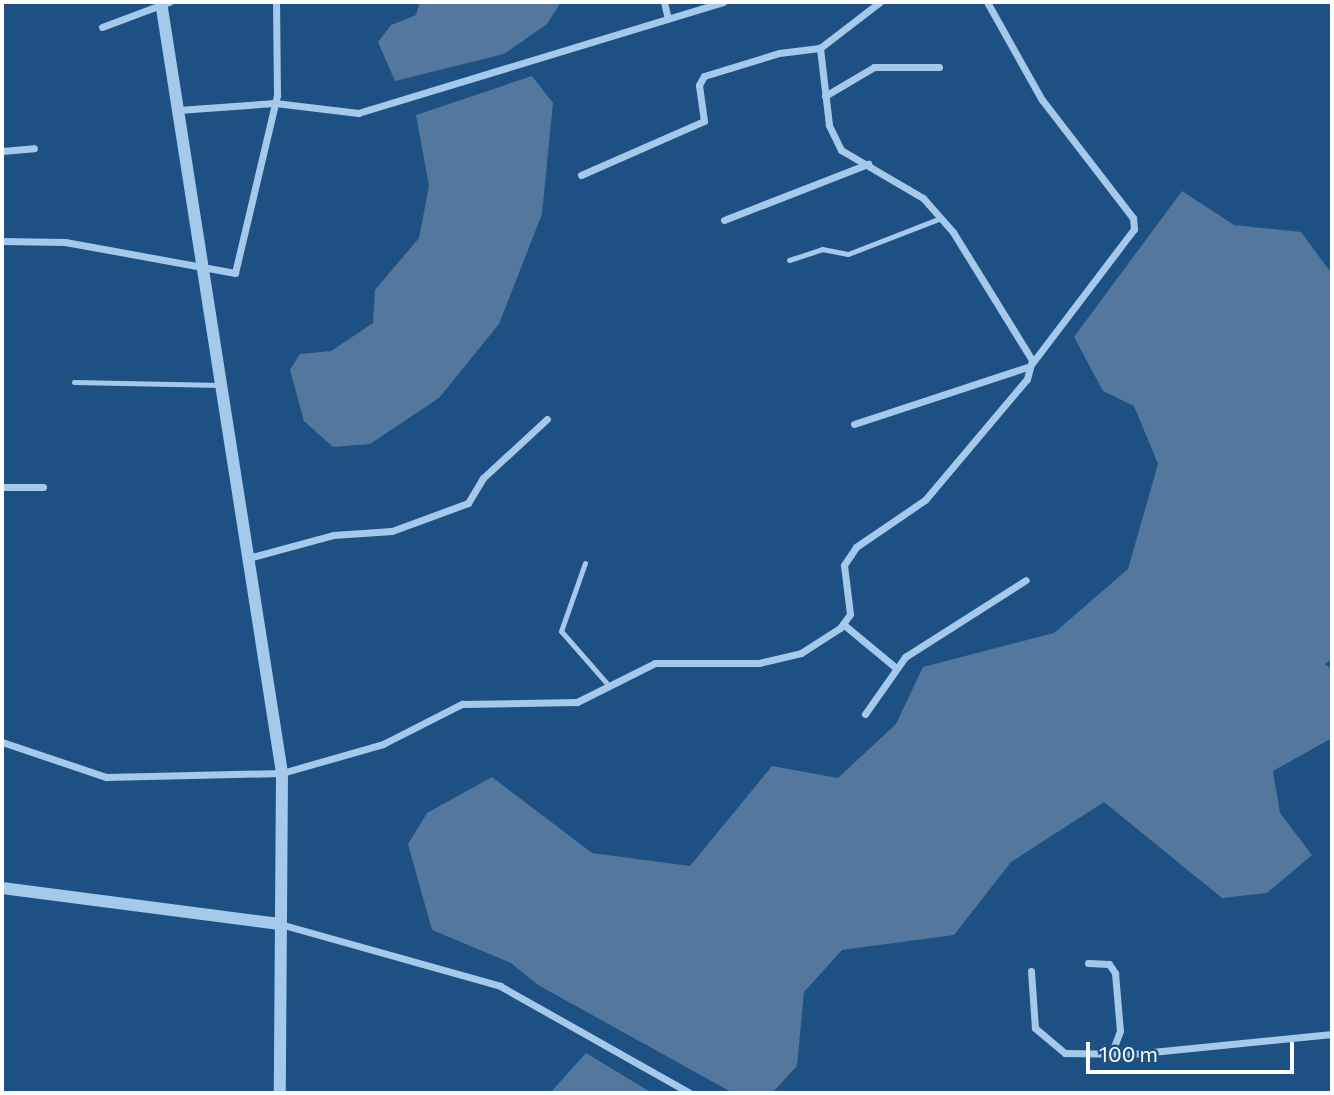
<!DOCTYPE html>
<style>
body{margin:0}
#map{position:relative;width:1334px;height:1095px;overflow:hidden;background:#1d5184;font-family:Commissioner,sans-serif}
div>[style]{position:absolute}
.water>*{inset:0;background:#53779d}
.service>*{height:5px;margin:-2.5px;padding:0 2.5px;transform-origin:2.5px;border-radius:2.5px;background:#a4c9ea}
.minor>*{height:7px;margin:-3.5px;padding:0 3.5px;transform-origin:3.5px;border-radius:3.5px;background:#a4c9ea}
.tertiary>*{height:12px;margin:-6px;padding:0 6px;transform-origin:6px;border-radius:6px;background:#a4c9ea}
span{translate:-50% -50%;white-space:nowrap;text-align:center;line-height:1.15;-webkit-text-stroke:7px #1d5184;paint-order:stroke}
.frame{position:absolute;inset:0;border:4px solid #fff;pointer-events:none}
.scale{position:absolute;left:1086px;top:1042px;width:208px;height:32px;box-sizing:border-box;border:4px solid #fff;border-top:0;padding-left:9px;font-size:21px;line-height:24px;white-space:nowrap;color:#fff;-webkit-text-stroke:5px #1d5184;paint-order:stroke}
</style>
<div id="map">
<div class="water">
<i style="clip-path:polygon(420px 2px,561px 2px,547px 24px,504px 54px,395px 81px,378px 42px,391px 25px,416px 15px)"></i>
<i style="clip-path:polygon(532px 76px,553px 103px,542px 214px,499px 324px,439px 398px,370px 444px,333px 447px,304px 421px,290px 370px,300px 354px,331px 351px,373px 323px,375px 290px,419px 238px,429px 186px,416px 115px)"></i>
<i style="clip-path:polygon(1182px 191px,1234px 225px,1301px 232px,1332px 274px,1332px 659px,1325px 664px,1332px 670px,1332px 738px,1273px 771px,1280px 813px,1312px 855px,1267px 893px,1222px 898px,1104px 802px,1011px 862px,954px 935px,842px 950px,804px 992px,797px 1066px,772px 1093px,733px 1093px,538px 985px,511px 963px,432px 930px,408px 844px,427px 813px,492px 777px,592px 853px,690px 866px,772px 766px,838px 778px,896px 724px,923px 667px,1054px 633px,1128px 569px,1158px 464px,1134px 406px,1103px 391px,1074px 337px)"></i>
<i style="clip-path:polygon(586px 1053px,652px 1093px,550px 1093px)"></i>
</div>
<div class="service">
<i style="left:789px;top:260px;width:35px;rotate:-18deg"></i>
<i style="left:822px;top:249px;width:26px;rotate:11deg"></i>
<i style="left:848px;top:254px;width:100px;rotate:-21.2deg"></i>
<i style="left:74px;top:382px;width:147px;rotate:1.2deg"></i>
<i style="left:585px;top:563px;width:72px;rotate:109.4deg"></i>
<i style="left:561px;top:631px;width:74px;rotate:48.8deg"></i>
</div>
<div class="minor">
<i style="left:664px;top:2px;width:17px;rotate:77deg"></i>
<i style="left:102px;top:27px;width:72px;rotate:-20.5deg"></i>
<i style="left:825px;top:96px;width:57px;rotate:-30.6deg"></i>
<i style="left:874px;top:67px;width:65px"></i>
<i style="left:178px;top:110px;width:97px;rotate:-4.1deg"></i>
<i style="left:275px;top:103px;width:84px;rotate:6.9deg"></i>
<i style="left:358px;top:113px;width:382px;rotate:-16.9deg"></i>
<i style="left:2px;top:151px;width:32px;rotate:-5deg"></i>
<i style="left:581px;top:175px;width:134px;rotate:-23.7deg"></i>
<i style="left:704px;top:121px;width:36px;rotate:-98deg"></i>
<i style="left:699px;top:85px;width:10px;rotate:-61deg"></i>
<i style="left:704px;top:76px;width:78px;rotate:-17deg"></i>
<i style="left:779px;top:53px;width:41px;rotate:-7deg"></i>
<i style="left:724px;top:220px;width:155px;rotate:-21.3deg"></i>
<i style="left:2px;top:241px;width:63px;rotate:0.9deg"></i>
<i style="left:65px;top:242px;width:173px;rotate:10.3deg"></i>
<i style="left:235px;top:273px;width:183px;rotate:-76.7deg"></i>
<i style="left:277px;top:95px;width:93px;rotate:-90.6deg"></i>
<i style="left:854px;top:424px;width:185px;rotate:-18.2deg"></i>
<i style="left:1030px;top:366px;width:172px;rotate:-52.8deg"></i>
<i style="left:1134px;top:229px;width:11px;rotate:-95deg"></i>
<i style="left:1133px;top:218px;width:149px;rotate:-127.6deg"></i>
<i style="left:1042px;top:100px;width:112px;rotate:-119.3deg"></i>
<i style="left:2px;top:487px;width:41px"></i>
<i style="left:248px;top:558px;width:88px;rotate:-15.1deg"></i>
<i style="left:333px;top:535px;width:59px;rotate:-3.9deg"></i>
<i style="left:392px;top:531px;width:81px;rotate:-20.2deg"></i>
<i style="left:468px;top:503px;width:29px;rotate:-59deg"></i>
<i style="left:483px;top:478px;width:87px;rotate:-42.7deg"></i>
<i style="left:843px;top:624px;width:67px;rotate:39.6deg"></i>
<i style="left:865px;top:714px;width:70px;rotate:-54.9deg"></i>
<i style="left:905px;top:657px;width:143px;rotate:-32.5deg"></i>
<i style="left:2px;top:742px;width:110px;rotate:18.6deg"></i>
<i style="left:106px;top:777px;width:176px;rotate:-1.3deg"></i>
<i style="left:282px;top:773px;width:105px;rotate:-16deg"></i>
<i style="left:383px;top:744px;width:89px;rotate:-26.9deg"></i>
<i style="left:462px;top:704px;width:115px;rotate:-1deg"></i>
<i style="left:577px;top:702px;width:87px;rotate:-26.6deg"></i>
<i style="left:655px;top:663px;width:104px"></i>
<i style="left:759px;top:663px;width:43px;rotate:-13.4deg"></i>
<i style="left:801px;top:653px;width:46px;rotate:-32.7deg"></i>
<i style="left:840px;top:628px;width:17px;rotate:-54deg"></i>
<i style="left:850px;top:614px;width:49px;rotate:-97deg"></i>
<i style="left:844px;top:565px;width:22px;rotate:-56deg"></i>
<i style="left:856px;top:547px;width:83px;rotate:-34.3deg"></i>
<i style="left:925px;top:500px;width:158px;rotate:-49.9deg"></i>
<i style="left:1027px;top:379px;width:20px;rotate:-75deg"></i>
<i style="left:1032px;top:360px;width:150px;rotate:-121.7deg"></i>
<i style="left:953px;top:232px;width:45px;rotate:-131.4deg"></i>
<i style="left:923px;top:198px;width:95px;rotate:-149.7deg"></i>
<i style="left:841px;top:150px;width:28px;rotate:-116deg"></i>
<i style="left:829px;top:125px;width:78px;rotate:-96.7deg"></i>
<i style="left:820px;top:48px;width:76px;rotate:-37.5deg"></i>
<i style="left:280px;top:924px;width:229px;rotate:15.7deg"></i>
<i style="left:500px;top:986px;width:218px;rotate:29.4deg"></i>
<i style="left:1088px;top:963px;width:21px;rotate:3deg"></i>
<i style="left:1109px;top:964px;width:11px;rotate:56deg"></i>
<i style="left:1115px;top:973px;width:58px;rotate:85.1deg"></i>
<i style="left:1120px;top:1031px;width:26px;rotate:111deg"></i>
<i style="left:1031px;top:971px;width:57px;rotate:86deg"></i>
<i style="left:1035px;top:1028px;width:39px;rotate:40deg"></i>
<i style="left:1065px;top:1053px;width:67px;rotate:0.9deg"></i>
<i style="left:1132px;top:1054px;width:201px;rotate:-5.7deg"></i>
</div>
<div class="tertiary">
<i style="left:161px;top:2px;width:780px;rotate:81.08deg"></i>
<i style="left:282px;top:773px;width:320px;rotate:90.4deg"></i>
<i style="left:2px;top:888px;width:280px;rotate:7.4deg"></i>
</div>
<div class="frame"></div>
<div class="scale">100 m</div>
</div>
